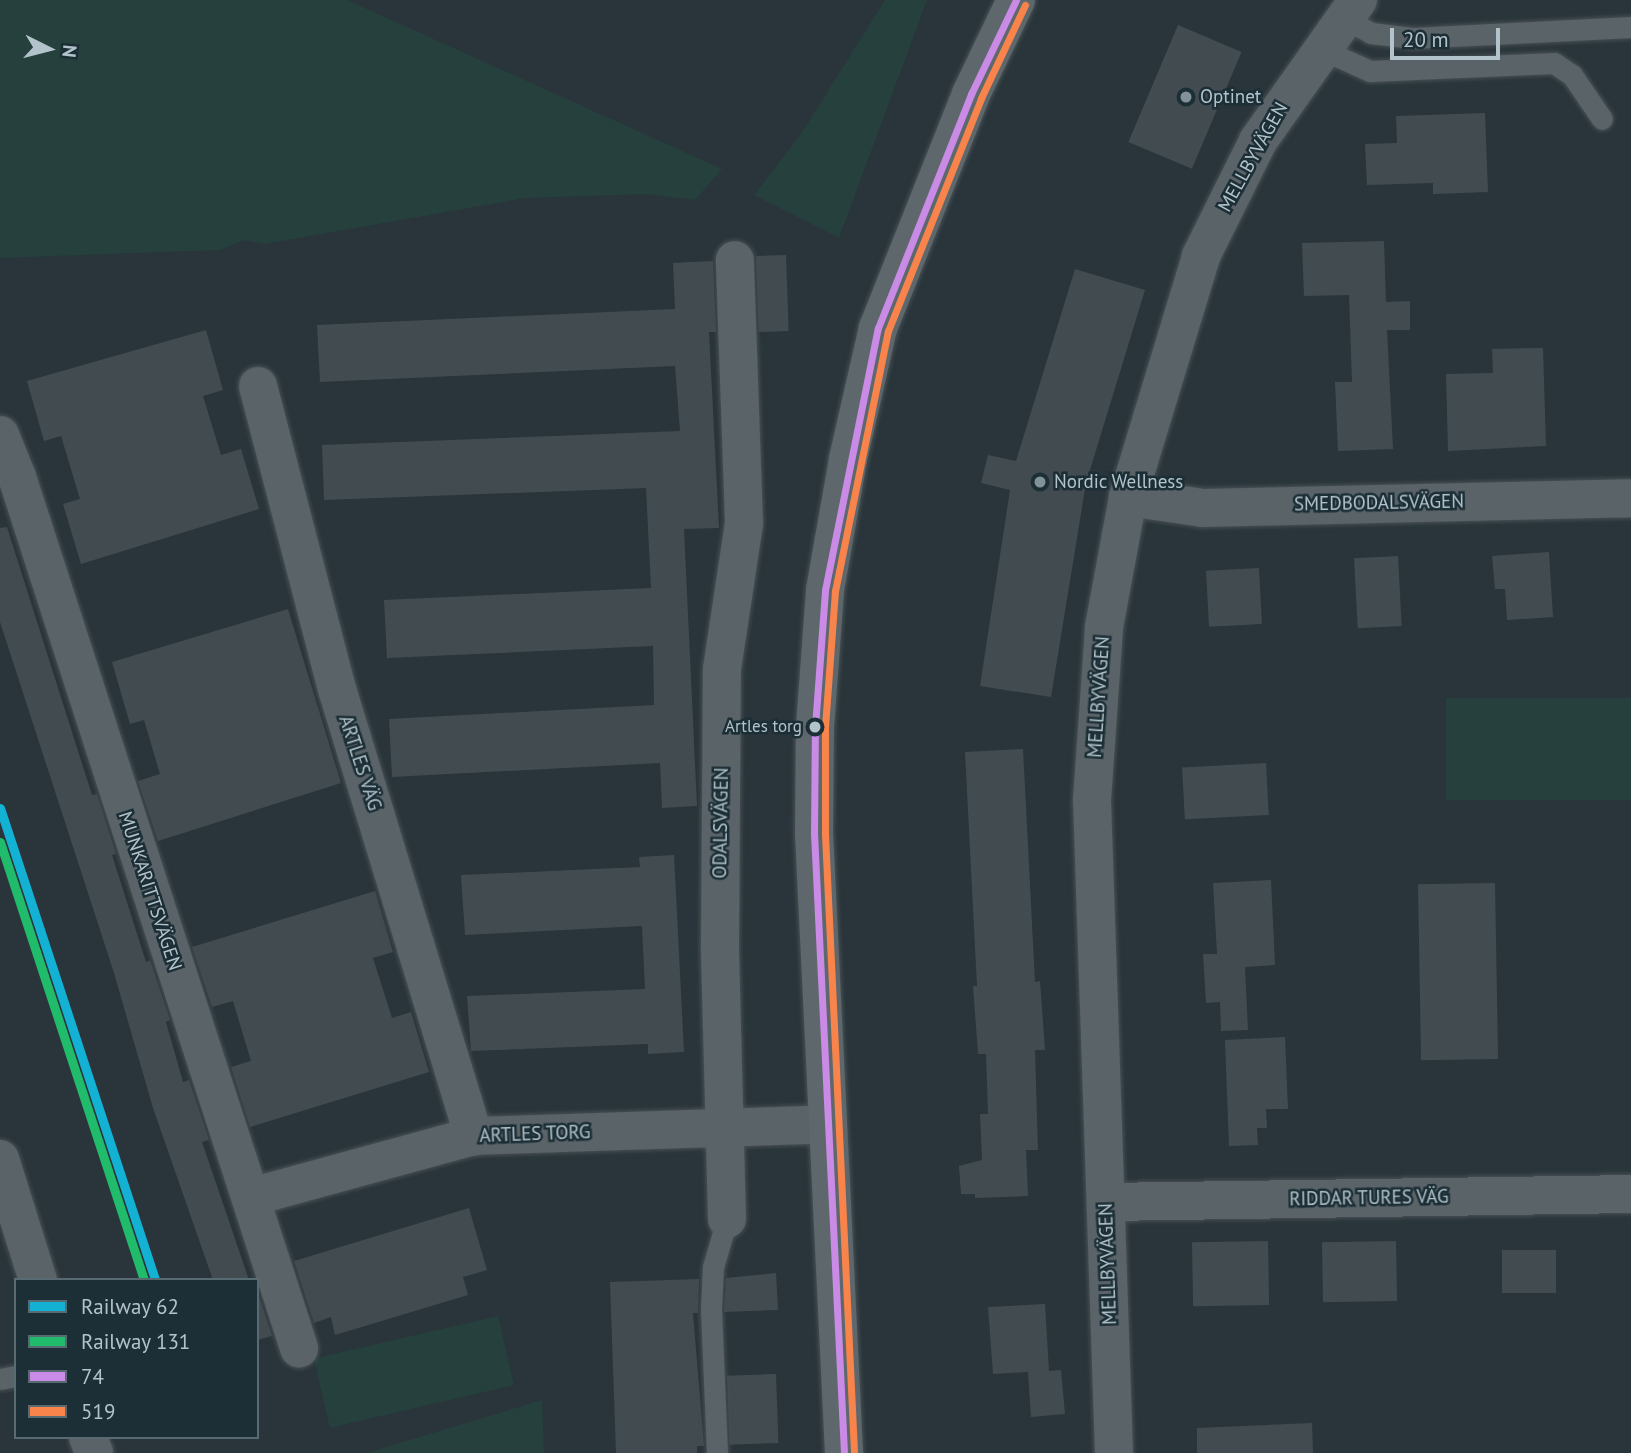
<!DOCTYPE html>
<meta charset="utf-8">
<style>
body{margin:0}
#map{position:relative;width:1631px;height:1453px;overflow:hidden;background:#29353a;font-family:"PT Sans",sans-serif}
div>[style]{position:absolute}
.green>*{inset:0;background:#25403d;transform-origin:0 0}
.building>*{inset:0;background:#424c50;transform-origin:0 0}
.roads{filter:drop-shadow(0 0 2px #485054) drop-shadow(0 0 2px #485054)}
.service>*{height:21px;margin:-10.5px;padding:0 10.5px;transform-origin:10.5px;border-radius:10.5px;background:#5a6368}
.minor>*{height:38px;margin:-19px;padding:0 19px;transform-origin:19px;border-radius:19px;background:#5a6368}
.secondary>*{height:38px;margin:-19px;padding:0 19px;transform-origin:19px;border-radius:19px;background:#5e686c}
.bus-1>*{height:7px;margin:-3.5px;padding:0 3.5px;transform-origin:3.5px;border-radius:3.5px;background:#ca8be6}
.bus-2>*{height:7px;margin:-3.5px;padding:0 3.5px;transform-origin:3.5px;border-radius:3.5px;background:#f8844c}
.rail-1>*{height:9px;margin:-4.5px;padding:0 4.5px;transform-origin:4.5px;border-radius:4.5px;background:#13b2d5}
.rail-2>*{height:9px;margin:-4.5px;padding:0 4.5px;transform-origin:4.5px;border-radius:4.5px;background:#20bc6c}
.dots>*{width:19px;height:19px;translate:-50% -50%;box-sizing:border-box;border:4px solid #1c2e36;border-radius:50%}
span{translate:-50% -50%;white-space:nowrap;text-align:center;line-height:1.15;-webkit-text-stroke:5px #1c2e36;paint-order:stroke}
.bus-label{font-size:17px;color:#b3c3cb}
.right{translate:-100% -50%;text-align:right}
.poi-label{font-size:19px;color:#b3c3cb}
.left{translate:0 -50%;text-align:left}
.street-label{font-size:19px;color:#b3c3cb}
.legend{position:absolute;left:14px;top:1278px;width:245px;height:161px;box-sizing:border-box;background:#1c2e36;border:2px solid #586a72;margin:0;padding:9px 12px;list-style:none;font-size:21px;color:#b3c3cb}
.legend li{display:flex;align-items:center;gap:14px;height:35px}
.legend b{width:35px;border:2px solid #586a72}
.north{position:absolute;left:14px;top:14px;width:70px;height:70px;-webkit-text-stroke:5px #1c2e36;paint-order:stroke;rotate:96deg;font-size:19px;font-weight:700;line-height:28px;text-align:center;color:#b3c3cb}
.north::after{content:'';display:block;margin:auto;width:24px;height:32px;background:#b3c3cb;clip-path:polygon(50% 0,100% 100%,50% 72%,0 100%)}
.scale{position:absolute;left:1390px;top:28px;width:110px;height:32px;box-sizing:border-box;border:4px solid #b3c3cb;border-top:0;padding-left:9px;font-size:21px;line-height:24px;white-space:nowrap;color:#b3c3cb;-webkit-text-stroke:5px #1c2e36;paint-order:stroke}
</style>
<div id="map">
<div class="green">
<i style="clip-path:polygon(0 0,347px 0,722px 169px,695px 200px,648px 194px,525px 198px,264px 244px,244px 240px,220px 250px,0 258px)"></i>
<i style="clip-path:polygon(885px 0,927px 0,839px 238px,754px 195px,801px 134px)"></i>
<i style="left:1631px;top:698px;width:102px;height:185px;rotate:90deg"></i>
<i style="left:498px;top:1316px;width:71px;height:189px;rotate:77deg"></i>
<i style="clip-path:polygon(542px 1400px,544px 1453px,366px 1453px)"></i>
</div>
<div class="building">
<i style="left:1178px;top:25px;width:69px;height:127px;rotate:23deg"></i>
<i style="clip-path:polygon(1485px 113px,1488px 192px,1433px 194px,1433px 183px,1367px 185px,1365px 144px,1397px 143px,1396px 116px)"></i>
<i style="clip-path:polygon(1384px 241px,1386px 302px,1410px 301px,1410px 330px,1387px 330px,1393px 449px,1338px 451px,1335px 382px,1352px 382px,1349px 295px,1304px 296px,1302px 243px)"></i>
<i style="left:786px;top:255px;width:76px;height:30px;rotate:88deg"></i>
<i style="clip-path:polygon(713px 261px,716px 332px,709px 332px,719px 528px,684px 529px,697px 806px,662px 808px,660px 763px,392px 777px,389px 719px,654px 705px,653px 646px,387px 658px,384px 600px,651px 588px,646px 488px,324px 500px,322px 445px,680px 431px,675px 366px,320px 382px,317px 325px,675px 309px,673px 263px)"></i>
<i style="clip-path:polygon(1075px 269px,1145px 290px,1086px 483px,1051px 697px,980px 686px,1010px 490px,981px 483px,988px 455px,1016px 461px)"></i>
<i style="clip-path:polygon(206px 330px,223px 390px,203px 396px,221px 455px,241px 449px,259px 509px,81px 564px,63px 504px,80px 499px,61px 436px,44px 441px,27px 381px)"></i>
<i style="clip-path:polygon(1543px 348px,1546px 446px,1448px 451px,1446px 374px,1493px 373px,1492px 349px)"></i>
<i style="clip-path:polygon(7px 527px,92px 795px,97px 794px,116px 854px,112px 855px,146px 962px,150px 960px,170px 1020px,166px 1022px,183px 1082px,189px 1080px,209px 1140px,202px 1142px,249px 1280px,213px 1280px,153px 1108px,114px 973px,0 622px,0 528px)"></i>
<i style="clip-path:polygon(1549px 552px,1553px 617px,1507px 620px,1505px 589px,1495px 589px,1492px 556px)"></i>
<i style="left:1398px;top:556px;width:70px;height:44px;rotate:87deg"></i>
<i style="left:1259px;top:568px;width:56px;height:53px;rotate:87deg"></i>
<i style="clip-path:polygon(288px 609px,341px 783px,158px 841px,138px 781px,160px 774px,144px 720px,130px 724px,112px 662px)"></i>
<i style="clip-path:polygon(1023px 749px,1035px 982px,1040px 981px,1045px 1050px,1035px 1050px,1038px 1150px,1026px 1150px,1028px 1196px,975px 1198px,975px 1194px,961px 1194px,959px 1166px,982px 1160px,980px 1114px,988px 1114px,986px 1054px,978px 1054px,973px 986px,977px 986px,965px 752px)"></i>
<i style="left:1266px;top:763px;width:52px;height:84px;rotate:87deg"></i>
<i style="clip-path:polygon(674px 855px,684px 1052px,648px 1054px,648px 1044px,471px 1051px,467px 996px,645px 989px,642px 926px,465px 935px,461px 875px,640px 867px,639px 857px)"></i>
<i style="clip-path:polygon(1271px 880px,1275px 965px,1245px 967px,1248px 1030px,1221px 1031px,1220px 1002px,1206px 1003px,1203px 954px,1217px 954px,1213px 883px)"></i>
<i style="left:1495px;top:883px;width:176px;height:77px;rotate:89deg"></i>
<i style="clip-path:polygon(375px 891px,393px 952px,373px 958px,392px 1018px,411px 1012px,429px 1072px,250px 1127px,231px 1067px,251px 1061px,233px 1001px,212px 1007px,192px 947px)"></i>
<i style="clip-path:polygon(1285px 1037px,1288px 1109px,1266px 1109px,1267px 1128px,1257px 1128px,1258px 1145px,1229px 1146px,1225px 1040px)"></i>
<i style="clip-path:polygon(469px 1208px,487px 1270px,463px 1277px,468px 1295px,335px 1335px,331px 1317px,314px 1323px,294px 1261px)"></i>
<i style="left:1268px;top:1241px;width:64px;height:76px;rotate:89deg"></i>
<i style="left:1396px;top:1241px;width:60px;height:74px;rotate:89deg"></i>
<i style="left:1502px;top:1250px;width:54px;height:43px"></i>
<i style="clip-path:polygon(776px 1273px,778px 1310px,724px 1312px,726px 1278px)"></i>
<i style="clip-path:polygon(699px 1279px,698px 1313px,693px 1313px,704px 1446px,697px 1446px,697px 1453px,616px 1453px,610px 1282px)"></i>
<i style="clip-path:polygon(257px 1290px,272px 1336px,257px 1340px)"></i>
<i style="clip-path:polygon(1045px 1304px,1049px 1371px,1061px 1370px,1065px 1414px,1031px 1417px,1028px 1372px,993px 1374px,988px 1307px)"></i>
<i style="left:776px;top:1374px;width:69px;height:49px;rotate:88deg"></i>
<i style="clip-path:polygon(1312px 1423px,1313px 1453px,1197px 1453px,1197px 1428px)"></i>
</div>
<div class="roads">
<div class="service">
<i style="left:1343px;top:18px;width:32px;rotate:28deg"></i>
<i style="left:1371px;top:33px;width:42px;rotate:6.8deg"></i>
<i style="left:1413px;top:38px;width:218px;rotate:-2.9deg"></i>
<i style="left:1321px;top:49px;width:54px;rotate:24.2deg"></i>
<i style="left:1370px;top:71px;width:184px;rotate:-2.5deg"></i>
<i style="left:1554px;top:63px;width:22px;rotate:34deg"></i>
<i style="left:1572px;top:75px;width:53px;rotate:55.7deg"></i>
<i style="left:0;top:1379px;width:16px;rotate:-11deg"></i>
<i style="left:717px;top:1453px;width:144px;rotate:-92.4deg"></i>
<i style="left:711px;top:1309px;width:42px;rotate:-87.3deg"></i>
<i style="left:713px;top:1267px;width:50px;rotate:-73.7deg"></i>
</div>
<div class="minor">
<i style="left:258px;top:386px;width:313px;rotate:75.4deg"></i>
<i style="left:337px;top:689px;width:468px;rotate:73deg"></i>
<i style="left:0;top:435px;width:45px;rotate:68deg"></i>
<i style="left:17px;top:477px;width:916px;rotate:72.06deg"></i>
<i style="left:1128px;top:497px;width:76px;rotate:8.3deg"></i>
<i style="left:1203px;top:508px;width:428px;rotate:-1.3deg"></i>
<i style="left:0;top:1159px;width:127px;rotate:72.6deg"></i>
<i style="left:251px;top:1197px;width:231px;rotate:-15.3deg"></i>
<i style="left:474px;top:1136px;width:353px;rotate:-1.9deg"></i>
<i style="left:1106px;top:1202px;width:525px;rotate:-0.87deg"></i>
<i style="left:727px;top:1219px;width:274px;rotate:-91.5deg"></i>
<i style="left:720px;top:945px;width:276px;rotate:-89.6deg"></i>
<i style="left:722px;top:669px;width:148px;rotate:-81.4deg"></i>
<i style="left:744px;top:523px;width:263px;rotate:-92deg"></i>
<i style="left:88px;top:1437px;width:17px;rotate:69deg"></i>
<i style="left:1114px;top:1453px;width:653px;rotate:-91.93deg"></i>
<i style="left:1092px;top:800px;width:173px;rotate:-86deg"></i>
<i style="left:1104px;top:627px;width:132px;rotate:-79.5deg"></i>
<i style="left:1128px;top:497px;width:252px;rotate:-73.1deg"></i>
<i style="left:1201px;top:256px;width:128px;rotate:-63.6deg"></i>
<i style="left:1258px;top:141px;width:173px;rotate:-54.7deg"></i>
</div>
<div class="secondary">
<i style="left:844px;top:1453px;width:620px;rotate:-92.77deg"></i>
<i style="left:814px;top:834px;width:107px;rotate:-89.5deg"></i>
<i style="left:815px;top:727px;width:137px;rotate:-85.8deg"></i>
<i style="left:825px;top:590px;width:133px;rotate:-80deg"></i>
<i style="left:848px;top:459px;width:134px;rotate:-77.1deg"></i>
<i style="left:878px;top:328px;width:252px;rotate:-68.3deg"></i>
<i style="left:971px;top:94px;width:104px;rotate:-64.4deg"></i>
</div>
</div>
<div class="bus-1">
<i style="left:844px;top:1453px;width:620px;rotate:-92.77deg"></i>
<i style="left:814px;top:834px;width:107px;rotate:-89.5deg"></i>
<i style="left:815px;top:727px;width:137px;rotate:-85.8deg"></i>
<i style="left:825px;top:590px;width:267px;rotate:-78.6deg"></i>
<i style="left:878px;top:328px;width:252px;rotate:-68.3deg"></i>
<i style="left:971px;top:94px;width:104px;rotate:-64.4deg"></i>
</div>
<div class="bus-2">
<i style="left:854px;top:1452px;width:619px;rotate:-92.69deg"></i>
<i style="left:825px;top:834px;width:107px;rotate:-90deg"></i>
<i style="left:825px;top:727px;width:136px;rotate:-85.8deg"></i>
<i style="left:835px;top:591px;width:265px;rotate:-78.5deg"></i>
<i style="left:888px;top:331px;width:251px;rotate:-68.2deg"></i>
<i style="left:981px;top:98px;width:103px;rotate:-64.7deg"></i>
</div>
<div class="rail-1">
<i style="left:0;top:808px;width:497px;rotate:71.8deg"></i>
</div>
<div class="rail-2">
<i style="left:0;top:842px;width:461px;rotate:71.8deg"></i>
</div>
<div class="dots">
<i style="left:1186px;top:97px;background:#839198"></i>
<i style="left:1040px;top:482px;background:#839198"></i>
<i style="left:815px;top:727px;background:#b3c3cb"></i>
</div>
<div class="bus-label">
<span class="right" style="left:802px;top:727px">Artles torg</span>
</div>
<div class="poi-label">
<span class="left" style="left:1200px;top:97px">Optinet</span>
<span class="left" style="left:1054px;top:482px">Nordic Wellness</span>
</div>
<div class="street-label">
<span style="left:1253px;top:157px;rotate:-61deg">MELLBYVÄGEN</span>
<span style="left:1379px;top:503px;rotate:-1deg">SMEDBODALSVÄGEN</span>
<span style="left:1099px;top:697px;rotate:-86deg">MELLBYVÄGEN</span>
<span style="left:360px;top:763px;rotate:72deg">ARTLES VÄG</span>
<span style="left:721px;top:823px;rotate:-89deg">ODALSVÄGEN</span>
<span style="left:150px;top:891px;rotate:72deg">MUNKARITTSVÄGEN</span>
<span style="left:535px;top:1134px;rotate:-2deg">ARTLES TORG</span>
<span style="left:1369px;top:1198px;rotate:-1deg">RIDDAR TURES VÄG</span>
<span style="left:1108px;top:1264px;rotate:-92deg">MELLBYVÄGEN</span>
</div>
<ul class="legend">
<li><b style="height:9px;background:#13b2d5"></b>Railway 62</li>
<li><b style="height:9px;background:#20bc6c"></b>Railway 131</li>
<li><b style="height:9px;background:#ca8be6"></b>74</li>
<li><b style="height:9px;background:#f8844c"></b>519</li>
</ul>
<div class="north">N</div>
<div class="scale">20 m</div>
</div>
